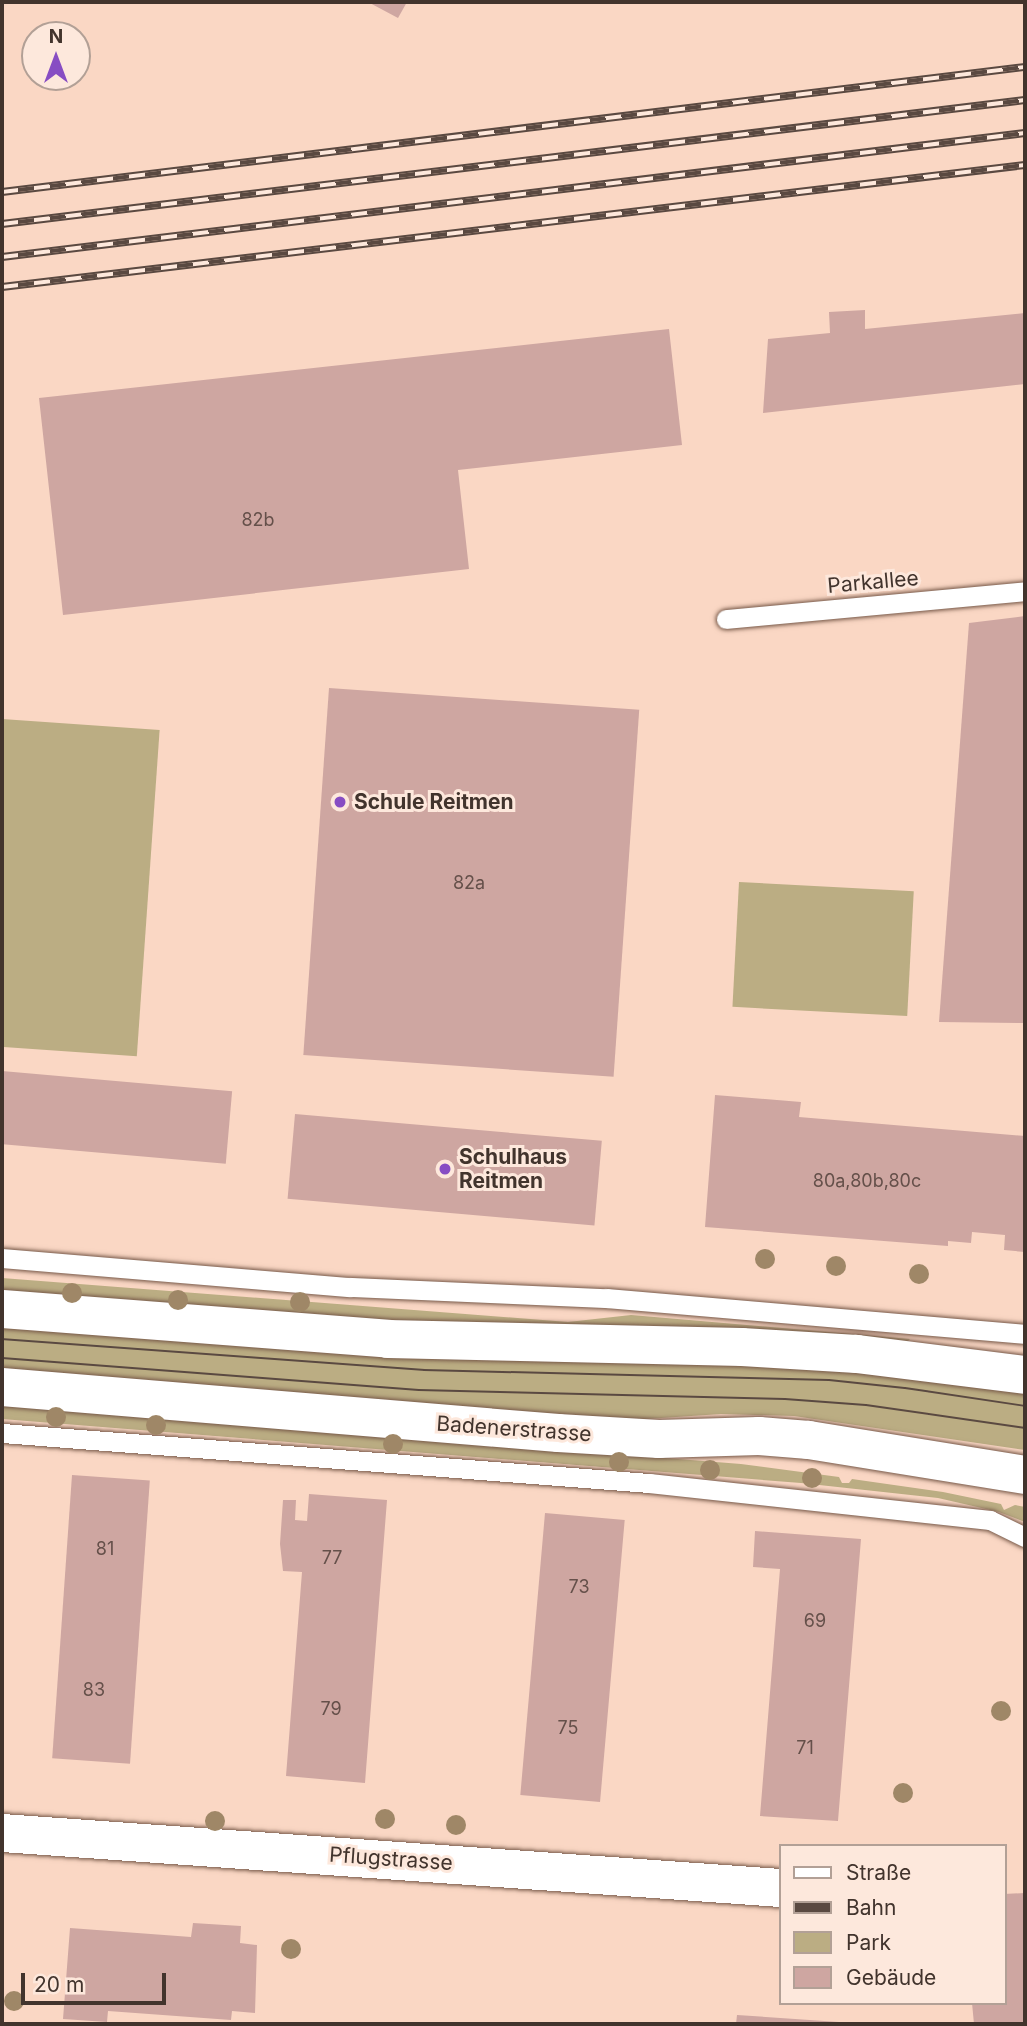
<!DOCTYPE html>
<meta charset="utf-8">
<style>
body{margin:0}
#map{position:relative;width:1027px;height:2026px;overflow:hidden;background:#fad7c4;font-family:Inter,sans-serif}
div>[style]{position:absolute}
.green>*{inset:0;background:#bbad83;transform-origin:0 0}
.building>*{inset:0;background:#cea6a1;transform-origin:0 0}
.roads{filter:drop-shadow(0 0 2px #775949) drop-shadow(0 0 2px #775949)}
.service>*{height:19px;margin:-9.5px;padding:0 9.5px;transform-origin:9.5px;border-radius:9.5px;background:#fff}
.minor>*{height:38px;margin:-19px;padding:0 19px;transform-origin:19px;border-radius:19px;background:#fff}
.secondary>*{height:38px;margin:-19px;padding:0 19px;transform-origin:19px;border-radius:19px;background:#fff}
.tram>*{height:2px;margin:-1px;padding:0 1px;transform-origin:1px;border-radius:1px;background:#5a4941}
.rail>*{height:8px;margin-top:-4px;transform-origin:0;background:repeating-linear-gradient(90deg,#fde8dc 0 16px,#5a4941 0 32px);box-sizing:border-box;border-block:2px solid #5a4941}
.trees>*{width:20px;height:20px;margin:-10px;border-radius:50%;background:#9f8767}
.dots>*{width:19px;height:19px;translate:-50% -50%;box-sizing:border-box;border:4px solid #fde8dc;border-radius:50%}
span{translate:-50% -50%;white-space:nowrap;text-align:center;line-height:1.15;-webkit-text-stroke:6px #fde8dc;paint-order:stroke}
.number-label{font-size:18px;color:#65504a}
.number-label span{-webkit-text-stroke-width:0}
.street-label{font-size:21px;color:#42342d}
.poi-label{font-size:21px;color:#42342d;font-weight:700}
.left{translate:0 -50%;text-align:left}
.frame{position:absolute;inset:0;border:4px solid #42342d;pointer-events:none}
.legend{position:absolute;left:779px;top:1844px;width:228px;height:161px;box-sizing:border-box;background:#fde8dc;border:2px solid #b2a096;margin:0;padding:9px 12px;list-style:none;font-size:21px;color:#42342d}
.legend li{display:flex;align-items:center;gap:14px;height:35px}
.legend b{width:35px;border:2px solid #b2a096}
.north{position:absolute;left:21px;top:21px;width:70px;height:70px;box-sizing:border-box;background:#fde8dc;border:2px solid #b2a096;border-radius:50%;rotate:0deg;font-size:19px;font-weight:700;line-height:28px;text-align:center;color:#42342d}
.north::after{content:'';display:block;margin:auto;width:24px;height:32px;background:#874dc3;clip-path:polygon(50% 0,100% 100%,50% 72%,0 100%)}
.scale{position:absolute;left:21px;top:1973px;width:145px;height:32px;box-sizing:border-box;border:4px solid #42342d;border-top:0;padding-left:9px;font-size:21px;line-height:24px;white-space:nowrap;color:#42342d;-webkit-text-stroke:5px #fde8dc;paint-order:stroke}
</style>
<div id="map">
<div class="green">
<i style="left:2px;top:719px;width:158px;height:327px;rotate:4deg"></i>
<i style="left:739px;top:882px;width:175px;height:125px;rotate:3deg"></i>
<i style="clip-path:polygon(2px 1278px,568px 1322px,631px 1315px,910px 1339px,908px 1341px,420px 1323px,2px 1292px)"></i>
<i style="clip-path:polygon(2px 1325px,822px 1367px,1025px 1391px,1025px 1450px,794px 1416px,721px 1414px,631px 1420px,2px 1372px)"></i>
<i style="clip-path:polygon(2px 1405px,741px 1464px,839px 1477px,842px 1483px,849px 1483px,852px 1479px,943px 1492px,1001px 1504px,1004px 1510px,1015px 1505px,1025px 1507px,1025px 1522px,999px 1512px,938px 1498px,801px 1483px,2px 1419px)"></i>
</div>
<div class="building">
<i style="clip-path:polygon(368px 2px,407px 2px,398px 18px)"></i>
<i style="clip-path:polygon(865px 310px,865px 329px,1025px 313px,1025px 384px,763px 413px,768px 339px,830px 333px,829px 312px)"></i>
<i style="clip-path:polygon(669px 329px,682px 445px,458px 470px,469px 569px,63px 615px,39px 398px)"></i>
<i style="clip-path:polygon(1025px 616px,1025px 1023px,939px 1022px,969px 623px)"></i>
<i style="left:329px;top:688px;width:311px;height:368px;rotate:4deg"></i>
<i style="left:2px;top:1071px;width:231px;height:73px;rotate:5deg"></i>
<i style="clip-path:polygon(715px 1095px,801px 1102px,799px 1117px,1025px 1136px,1025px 1252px,1004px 1250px,1005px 1235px,972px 1232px,971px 1243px,948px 1241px,948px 1246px,705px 1227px)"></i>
<i style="left:295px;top:1114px;width:308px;height:85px;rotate:5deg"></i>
<i style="left:72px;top:1475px;width:78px;height:284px;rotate:4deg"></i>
<i style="clip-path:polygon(309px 1494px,387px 1500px,365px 1783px,286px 1776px,302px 1572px,283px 1571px,280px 1544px,283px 1500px,296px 1500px,295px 1520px,307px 1521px)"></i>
<i style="left:545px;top:1513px;width:80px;height:283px;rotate:5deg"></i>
<i style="clip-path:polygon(755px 1531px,861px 1539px,838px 1821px,760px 1816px,780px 1569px,753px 1567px)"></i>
<i style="clip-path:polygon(1025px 1893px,1025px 2024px,974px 2024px,972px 2003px,1004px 2003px,1004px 1894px)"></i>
<i style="clip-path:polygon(193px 1923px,241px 1926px,240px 1943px,257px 1945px,255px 2013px,232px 2011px,231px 2020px,108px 2011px,107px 2022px,63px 2019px,70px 1928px,191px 1937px)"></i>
<i style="clip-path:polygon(737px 2015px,839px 2022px,839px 2024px,736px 2024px)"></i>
</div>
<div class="roads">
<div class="service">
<i style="left:726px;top:619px;width:300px;rotate:-5.3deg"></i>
<i style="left:2px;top:1258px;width:349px;rotate:4.8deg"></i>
<i style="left:350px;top:1287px;width:257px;rotate:2.5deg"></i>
<i style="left:607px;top:1298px;width:420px;rotate:4.9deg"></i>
<i style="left:2px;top:1433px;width:649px;rotate:4.42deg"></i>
<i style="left:649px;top:1483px;width:343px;rotate:6.2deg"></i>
<i style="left:990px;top:1520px;width:39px;rotate:26deg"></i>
</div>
<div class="minor">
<i style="left:2px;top:1833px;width:780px;rotate:4.04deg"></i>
</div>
<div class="secondary">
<i style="left:2px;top:1309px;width:387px;rotate:4.4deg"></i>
<i style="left:388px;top:1339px;width:354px;rotate:1.3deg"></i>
<i style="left:742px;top:1347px;width:115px;rotate:3.5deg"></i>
<i style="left:857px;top:1354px;width:169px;rotate:7.1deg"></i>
<i style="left:2px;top:1387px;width:558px;rotate:4.73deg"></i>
<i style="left:558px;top:1433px;width:101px;rotate:3.4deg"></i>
<i style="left:659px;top:1439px;width:100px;rotate:-1.7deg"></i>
<i style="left:759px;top:1436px;width:50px;rotate:4.6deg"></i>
<i style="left:809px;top:1440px;width:219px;rotate:9.2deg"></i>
</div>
</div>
<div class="tram">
<i style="left:2px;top:1339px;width:423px;rotate:4.2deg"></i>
<i style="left:424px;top:1370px;width:405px;rotate:1.4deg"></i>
<i style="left:829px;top:1380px;width:76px;rotate:6deg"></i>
<i style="left:905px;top:1388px;width:121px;rotate:8.5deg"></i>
<i style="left:2px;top:1358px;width:418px;rotate:4.4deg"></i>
<i style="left:419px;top:1390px;width:366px;rotate:1.4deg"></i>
<i style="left:785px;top:1399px;width:81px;rotate:4.2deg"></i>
<i style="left:866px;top:1405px;width:161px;rotate:8.2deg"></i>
</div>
<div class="rail">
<i style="left:2px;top:192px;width:1031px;rotate:-6.97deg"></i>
<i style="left:2px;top:224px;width:1030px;rotate:-6.91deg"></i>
<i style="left:2px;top:257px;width:1030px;rotate:-6.91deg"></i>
<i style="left:2px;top:287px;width:1030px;rotate:-6.8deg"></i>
</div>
<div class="trees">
<i style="left:765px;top:1259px"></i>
<i style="left:836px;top:1266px"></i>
<i style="left:919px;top:1274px"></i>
<i style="left:72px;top:1293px"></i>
<i style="left:178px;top:1300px"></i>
<i style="left:300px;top:1302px"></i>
<i style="left:56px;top:1417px"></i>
<i style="left:156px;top:1425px"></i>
<i style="left:393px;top:1444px"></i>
<i style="left:619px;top:1462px"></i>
<i style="left:710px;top:1470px"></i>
<i style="left:812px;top:1478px"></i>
<i style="left:1001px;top:1711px"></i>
<i style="left:903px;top:1793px"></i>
<i style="left:385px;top:1819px"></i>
<i style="left:215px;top:1821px"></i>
<i style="left:456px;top:1825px"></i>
<i style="left:291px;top:1949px"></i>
<i style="left:14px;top:2001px"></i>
</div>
<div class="dots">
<i style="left:340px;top:802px;background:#874dc3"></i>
<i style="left:445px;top:1169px;background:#874dc3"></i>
</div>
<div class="number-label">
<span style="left:258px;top:520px">82b</span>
<span style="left:469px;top:883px">82a</span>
<span style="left:867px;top:1181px">80a,80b,80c</span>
<span style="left:105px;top:1549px">81</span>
<span style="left:332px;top:1558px">77</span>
<span style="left:579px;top:1587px">73</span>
<span style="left:815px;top:1621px">69</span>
<span style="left:94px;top:1690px">83</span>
<span style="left:331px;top:1709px">79</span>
<span style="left:568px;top:1728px">75</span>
<span style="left:805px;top:1748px">71</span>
</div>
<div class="street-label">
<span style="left:873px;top:582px;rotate:-5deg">Parkallee</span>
<span style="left:514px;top:1429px;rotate:4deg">Badenerstrasse</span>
<span style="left:391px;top:1859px;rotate:4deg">Pflugstrasse</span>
</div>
<div class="poi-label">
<span class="left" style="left:354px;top:802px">Schule Reitmen</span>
<span class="left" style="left:459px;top:1169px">Schulhaus<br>Reitmen</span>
</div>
<div class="frame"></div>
<ul class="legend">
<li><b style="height:9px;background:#fff"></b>Straße</li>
<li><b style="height:9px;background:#5a4941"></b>Bahn</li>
<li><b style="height:19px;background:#bbad83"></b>Park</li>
<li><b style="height:19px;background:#cea6a1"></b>Gebäude</li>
</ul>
<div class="north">N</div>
<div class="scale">20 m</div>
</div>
